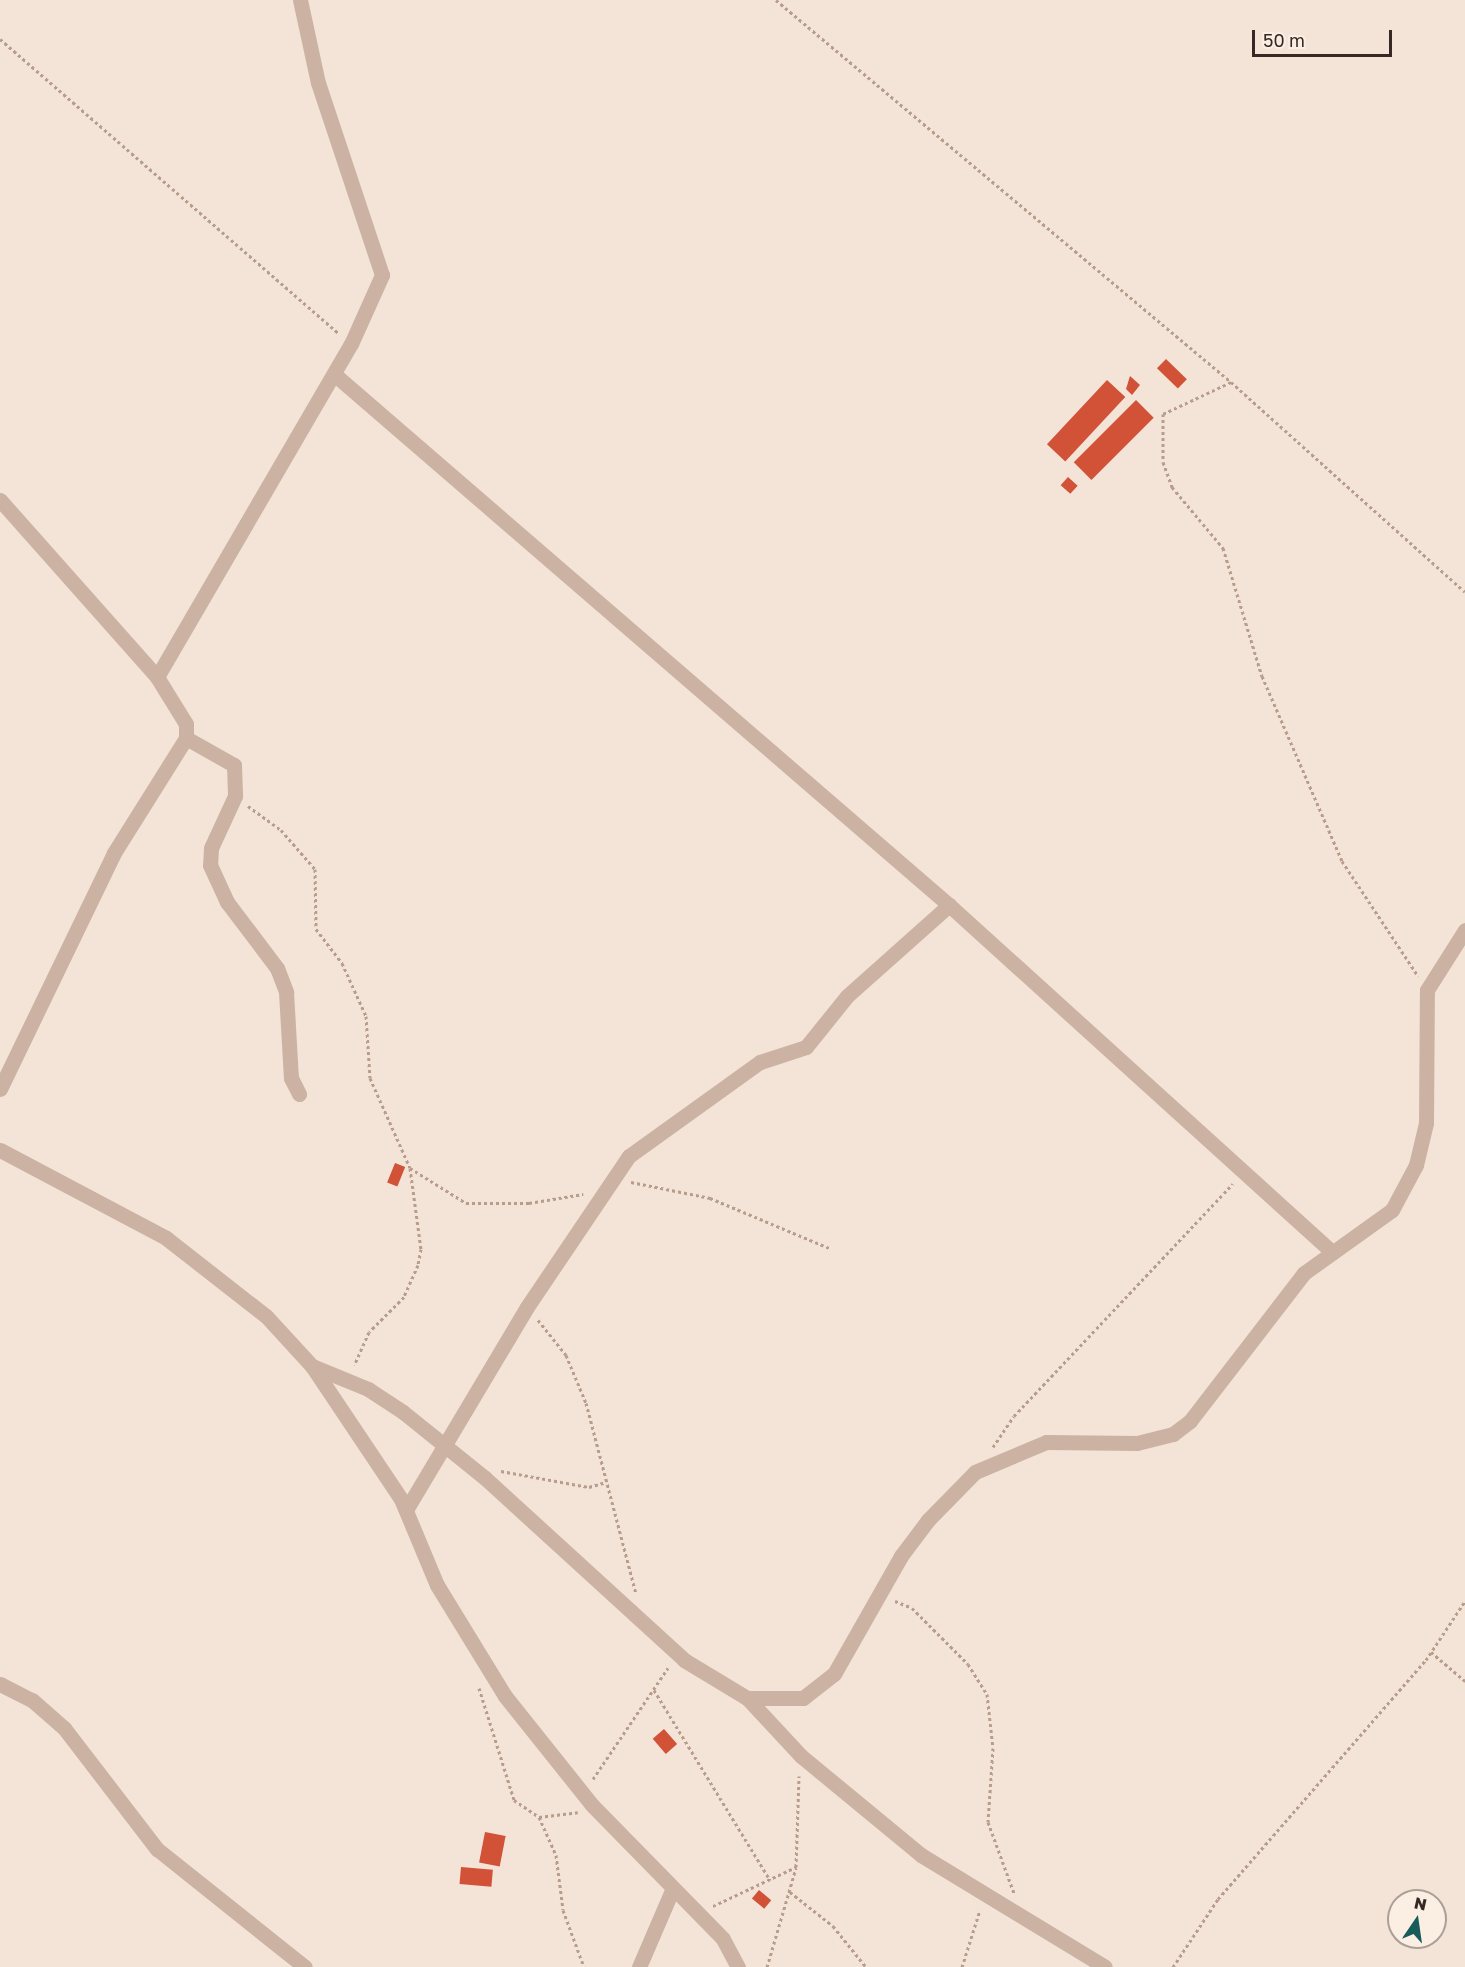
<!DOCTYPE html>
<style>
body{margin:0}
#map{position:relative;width:1465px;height:1967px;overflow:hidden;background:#f3e4d7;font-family:"Golos Text",sans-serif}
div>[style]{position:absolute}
.building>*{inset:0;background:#d15237;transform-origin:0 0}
.path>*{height:3px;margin-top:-1.5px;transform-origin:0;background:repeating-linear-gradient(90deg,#b89c8c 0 3px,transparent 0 6px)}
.minor>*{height:15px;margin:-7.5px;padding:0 7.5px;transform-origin:7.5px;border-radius:7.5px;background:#ccb2a2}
.tertiary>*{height:15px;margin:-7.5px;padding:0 7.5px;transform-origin:7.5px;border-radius:7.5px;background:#ccb2a2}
span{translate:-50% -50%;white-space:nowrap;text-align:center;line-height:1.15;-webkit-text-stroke:5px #fbeee3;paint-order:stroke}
.north{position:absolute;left:1387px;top:1889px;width:60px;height:60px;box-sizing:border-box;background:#fbeee3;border:2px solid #ac9f97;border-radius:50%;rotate:13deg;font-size:16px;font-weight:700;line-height:24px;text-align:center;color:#362925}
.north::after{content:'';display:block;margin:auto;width:21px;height:27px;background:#175b5b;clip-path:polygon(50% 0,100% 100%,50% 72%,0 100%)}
.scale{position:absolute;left:1252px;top:30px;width:140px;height:27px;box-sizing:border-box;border:3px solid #362925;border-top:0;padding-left:8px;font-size:18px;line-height:21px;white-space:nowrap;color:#362925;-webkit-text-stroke:4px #fbeee3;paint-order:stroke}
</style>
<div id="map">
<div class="building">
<i style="left:1166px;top:359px;width:29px;height:13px;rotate:44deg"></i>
<i style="clip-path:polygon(1130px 376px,1140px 385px,1132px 395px,1126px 389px)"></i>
<i style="left:1107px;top:380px;width:25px;height:88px;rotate:43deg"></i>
<i style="left:1136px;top:400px;width:25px;height:88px;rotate:45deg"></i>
<i style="left:1068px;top:477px;width:13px;height:11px;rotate:42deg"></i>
<i style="left:395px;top:1163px;width:11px;height:21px;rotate:22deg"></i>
<i style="left:664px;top:1729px;width:20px;height:15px;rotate:49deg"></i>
<i style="left:485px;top:1832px;width:21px;height:31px;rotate:11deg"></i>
<i style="left:461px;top:1867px;width:32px;height:17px;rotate:5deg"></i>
<i style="left:759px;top:1890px;width:16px;height:11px;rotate:40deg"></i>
</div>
<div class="path">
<i style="left:776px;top:0;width:594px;rotate:40.02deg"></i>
<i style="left:1231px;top:382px;width:314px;rotate:41.9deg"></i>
<i style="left:0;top:39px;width:448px;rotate:41deg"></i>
<i style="left:1231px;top:382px;width:75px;rotate:154.8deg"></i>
<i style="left:1163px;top:414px;width:48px;rotate:90deg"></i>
<i style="left:1163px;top:462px;width:27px;rotate:70deg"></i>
<i style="left:1172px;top:487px;width:80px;rotate:50.1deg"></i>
<i style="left:1223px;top:548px;width:134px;rotate:73.1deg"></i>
<i style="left:1262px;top:676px;width:202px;rotate:66.6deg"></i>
<i style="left:1342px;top:861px;width:138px;rotate:56.5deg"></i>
<i style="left:248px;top:806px;width:41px;rotate:36deg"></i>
<i style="left:281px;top:830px;width:52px;rotate:48.9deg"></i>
<i style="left:315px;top:869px;width:60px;rotate:89deg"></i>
<i style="left:316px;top:929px;width:43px;rotate:52.6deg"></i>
<i style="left:342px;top:963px;width:58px;rotate:65.6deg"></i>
<i style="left:366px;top:1016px;width:62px;rotate:86.3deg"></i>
<i style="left:370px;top:1078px;width:98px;rotate:66deg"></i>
<i style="left:410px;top:1168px;width:82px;rotate:82.3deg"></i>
<i style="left:421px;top:1249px;width:16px;rotate:101deg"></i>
<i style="left:418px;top:1265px;width:35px;rotate:114deg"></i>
<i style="left:404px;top:1297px;width:49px;rotate:135deg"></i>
<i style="left:369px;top:1332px;width:36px;rotate:114deg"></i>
<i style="left:410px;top:1168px;width:66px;rotate:32deg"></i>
<i style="left:466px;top:1203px;width:63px"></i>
<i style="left:529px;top:1203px;width:55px;rotate:-9.5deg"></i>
<i style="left:631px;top:1182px;width:81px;rotate:11.4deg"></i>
<i style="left:710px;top:1198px;width:129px;rotate:22.8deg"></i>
<i style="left:538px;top:1320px;width:45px;rotate:51.3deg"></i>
<i style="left:566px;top:1355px;width:52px;rotate:67.4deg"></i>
<i style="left:586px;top:1403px;width:196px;rotate:75.3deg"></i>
<i style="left:993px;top:1447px;width:37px;rotate:-56deg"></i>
<i style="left:1014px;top:1416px;width:319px;rotate:-46.7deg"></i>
<i style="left:501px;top:1471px;width:89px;rotate:10.3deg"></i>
<i style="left:589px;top:1487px;width:18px;rotate:-16deg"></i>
<i style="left:895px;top:1601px;width:18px;rotate:22deg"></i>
<i style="left:912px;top:1608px;width:79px;rotate:45deg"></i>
<i style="left:968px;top:1664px;width:36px;rotate:58deg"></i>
<i style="left:987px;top:1694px;width:54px;rotate:83.7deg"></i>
<i style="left:993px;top:1748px;width:74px;rotate:93.9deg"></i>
<i style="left:988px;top:1822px;width:76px;rotate:69.9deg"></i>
<i style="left:1431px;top:1652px;width:45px;rotate:40.5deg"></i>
<i style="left:479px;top:1688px;width:117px;rotate:72.6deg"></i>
<i style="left:514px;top:1800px;width:30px;rotate:34deg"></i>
<i style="left:539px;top:1817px;width:39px;rotate:-7deg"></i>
<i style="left:654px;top:1690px;width:223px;rotate:58.6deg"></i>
<i style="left:593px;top:1779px;width:134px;rotate:-56deg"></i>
<i style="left:539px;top:1817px;width:42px;rotate:65.9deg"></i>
<i style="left:556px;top:1855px;width:55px;rotate:82.7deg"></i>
<i style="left:563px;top:1910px;width:61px;rotate:69.8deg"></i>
<i style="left:790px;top:1892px;width:55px;rotate:38.3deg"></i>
<i style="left:833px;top:1926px;width:53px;rotate:51.2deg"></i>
<i style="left:713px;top:1906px;width:92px;rotate:-25.2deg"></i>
<i style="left:796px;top:1867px;width:91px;rotate:-88.1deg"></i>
<i style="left:767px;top:1967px;width:103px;rotate:-73.7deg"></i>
<i style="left:962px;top:1967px;width:60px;rotate:-72.5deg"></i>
<i style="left:1173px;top:1967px;width:82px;rotate:-56.5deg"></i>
<i style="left:1218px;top:1899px;width:317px;rotate:-49deg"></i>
<i style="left:1426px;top:1660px;width:71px;rotate:-56.5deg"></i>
</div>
<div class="minor">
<i style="left:334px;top:374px;width:813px;rotate:40.81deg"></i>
<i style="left:949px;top:905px;width:515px;rotate:42.17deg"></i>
<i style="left:0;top:500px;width:237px;rotate:48.4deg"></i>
<i style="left:157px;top:677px;width:55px;rotate:58.3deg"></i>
<i style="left:186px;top:724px;width:14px;rotate:90deg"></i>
<i style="left:186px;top:738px;width:136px;rotate:122.1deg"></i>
<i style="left:114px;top:853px;width:262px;rotate:115.8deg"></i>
<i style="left:157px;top:677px;width:385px;rotate:-59.8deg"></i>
<i style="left:351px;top:344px;width:76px;rotate:-65.8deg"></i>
<i style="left:382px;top:275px;width:202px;rotate:-108.4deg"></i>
<i style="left:318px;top:83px;width:85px;rotate:-102.2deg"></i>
<i style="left:186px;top:738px;width:55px;rotate:29.4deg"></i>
<i style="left:234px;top:765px;width:31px;rotate:88deg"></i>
<i style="left:235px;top:796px;width:57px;rotate:114.8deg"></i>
<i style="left:211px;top:848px;width:17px;rotate:93deg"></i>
<i style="left:210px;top:865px;width:41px;rotate:65.3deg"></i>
<i style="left:227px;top:902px;width:83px;rotate:52.9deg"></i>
<i style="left:277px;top:968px;width:26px;rotate:69deg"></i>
<i style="left:286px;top:992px;width:86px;rotate:86.7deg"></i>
<i style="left:291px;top:1078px;width:18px;rotate:63deg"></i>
<i style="left:312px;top:1366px;width:61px;rotate:22.3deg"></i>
<i style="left:368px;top:1389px;width:42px;rotate:33.3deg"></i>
<i style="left:403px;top:1412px;width:105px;rotate:38.8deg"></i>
<i style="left:485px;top:1478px;width:270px;rotate:42.4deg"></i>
<i style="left:684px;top:1660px;width:74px;rotate:31.1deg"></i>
<i style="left:747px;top:1698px;width:56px"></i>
<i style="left:803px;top:1698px;width:39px;rotate:-38deg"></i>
<i style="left:834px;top:1674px;width:136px;rotate:-60.4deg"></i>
<i style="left:901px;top:1556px;width:45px;rotate:-53.1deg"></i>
<i style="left:928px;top:1520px;width:67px;rotate:-45.6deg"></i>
<i style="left:975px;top:1472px;width:77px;rotate:-22.9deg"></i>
<i style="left:1046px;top:1442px;width:91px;rotate:0.6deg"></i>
<i style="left:1137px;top:1443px;width:37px;rotate:-14deg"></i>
<i style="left:1173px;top:1434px;width:21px;rotate:-37deg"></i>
<i style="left:1190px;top:1421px;width:187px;rotate:-52.4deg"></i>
<i style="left:1304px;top:1273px;width:108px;rotate:-35.6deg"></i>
<i style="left:1392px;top:1210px;width:51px;rotate:-61.9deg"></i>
<i style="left:1416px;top:1165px;width:43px;rotate:-76.6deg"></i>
<i style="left:1426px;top:1123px;width:133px;rotate:-89.6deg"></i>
<i style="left:1427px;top:990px;width:71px;rotate:-57.7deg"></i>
<i style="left:406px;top:1510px;width:236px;rotate:-59.2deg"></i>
<i style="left:527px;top:1307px;width:182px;rotate:-56deg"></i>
<i style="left:629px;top:1156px;width:161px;rotate:-35.7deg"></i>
<i style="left:760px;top:1062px;width:48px;rotate:-18.1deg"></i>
<i style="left:806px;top:1047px;width:65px;rotate:-51.2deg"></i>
<i style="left:847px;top:996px;width:137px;rotate:-41.7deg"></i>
<i style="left:0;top:1684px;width:36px;rotate:27deg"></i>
<i style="left:32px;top:1700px;width:43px;rotate:41.2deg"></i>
<i style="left:64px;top:1728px;width:153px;rotate:52.5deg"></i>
<i style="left:157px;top:1849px;width:189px;rotate:38.6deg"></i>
<i style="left:747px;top:1698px;width:79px;rotate:47deg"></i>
<i style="left:801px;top:1756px;width:156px;rotate:39.5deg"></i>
<i style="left:921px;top:1855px;width:215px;rotate:31.3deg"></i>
<i style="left:639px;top:1967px;width:86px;rotate:-66.7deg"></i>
</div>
<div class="tertiary">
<i style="left:0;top:1150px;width:188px;rotate:27.9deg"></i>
<i style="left:166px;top:1238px;width:127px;rotate:38deg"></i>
<i style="left:266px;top:1316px;width:68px;rotate:47.4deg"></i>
<i style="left:312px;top:1366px;width:160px;rotate:56.2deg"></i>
<i style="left:401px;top:1499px;width:93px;rotate:67.3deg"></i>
<i style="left:437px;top:1585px;width:130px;rotate:58.5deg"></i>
<i style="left:505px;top:1696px;width:139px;rotate:51.4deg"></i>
<i style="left:592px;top:1805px;width:187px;rotate:45.6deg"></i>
<i style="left:723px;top:1939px;width:32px;rotate:62deg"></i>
</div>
<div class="north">N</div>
<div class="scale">50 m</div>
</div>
